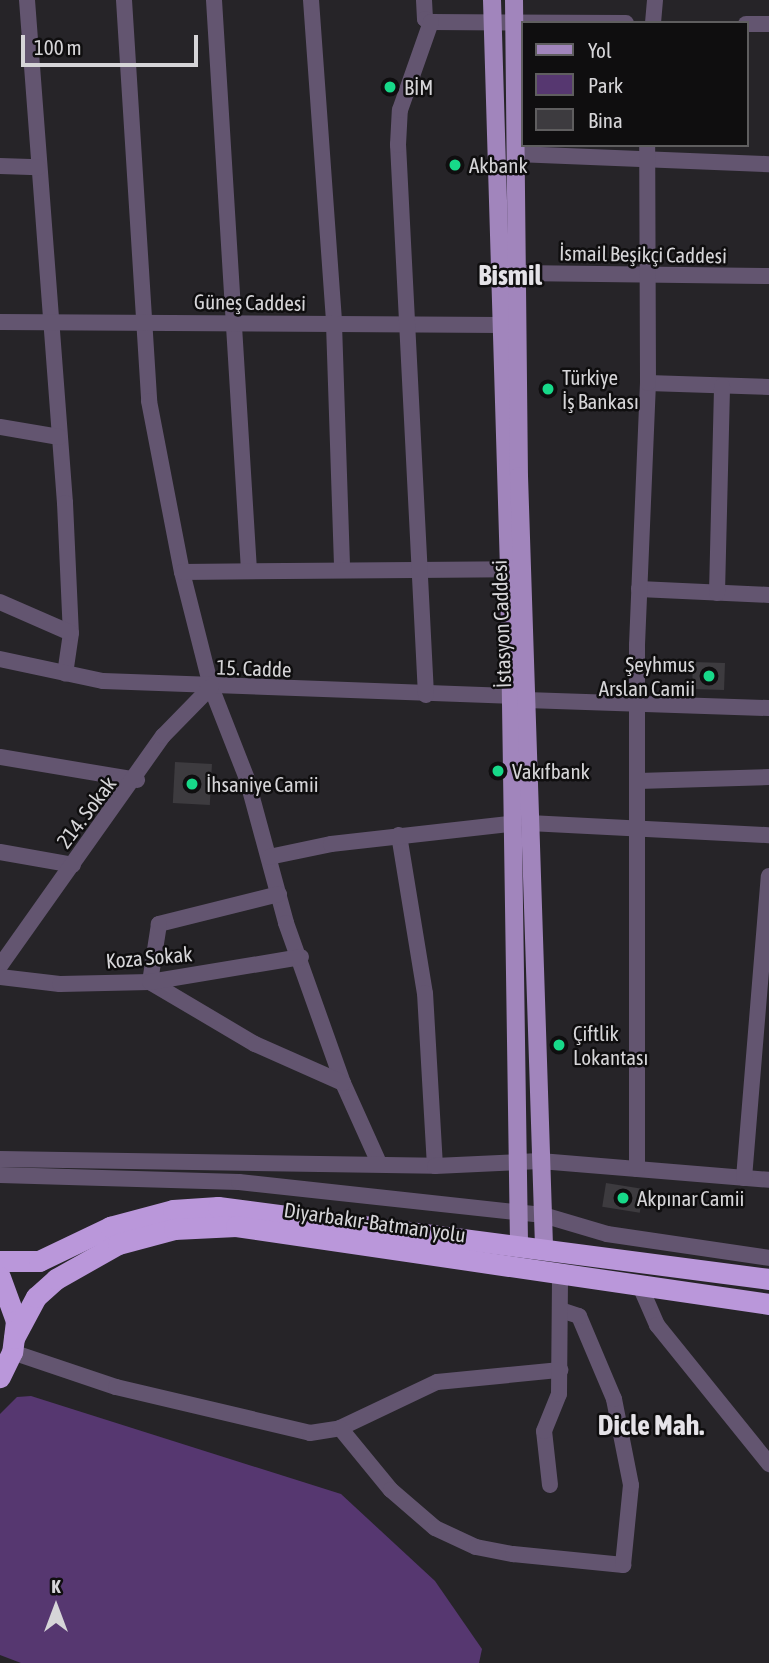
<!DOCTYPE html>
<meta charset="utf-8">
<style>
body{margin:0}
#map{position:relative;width:769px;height:1663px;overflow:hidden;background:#262428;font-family:"Asap Condensed",sans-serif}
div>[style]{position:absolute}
.green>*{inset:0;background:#563770}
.building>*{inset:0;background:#3d3b3f;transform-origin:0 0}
.minor>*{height:16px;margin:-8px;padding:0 8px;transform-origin:8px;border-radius:8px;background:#635570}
.major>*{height:18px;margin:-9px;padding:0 9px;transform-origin:9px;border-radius:9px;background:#a185bc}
.highway>*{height:21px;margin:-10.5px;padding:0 10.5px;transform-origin:10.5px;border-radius:10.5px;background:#ba97da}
.dots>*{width:19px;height:19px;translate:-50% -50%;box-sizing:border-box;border:4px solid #0f0e0f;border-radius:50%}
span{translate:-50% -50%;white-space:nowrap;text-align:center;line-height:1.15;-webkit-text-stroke:5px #0f0e0f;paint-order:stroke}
.poi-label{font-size:21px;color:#d6d5d8}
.left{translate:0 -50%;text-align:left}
.right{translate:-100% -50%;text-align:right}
.street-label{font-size:21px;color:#d6d5d8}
.district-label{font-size:28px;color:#e5e3e8;font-weight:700}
.legend{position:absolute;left:521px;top:21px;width:228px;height:126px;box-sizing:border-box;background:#0f0e0f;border:2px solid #5f5e5f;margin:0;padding:9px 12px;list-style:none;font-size:21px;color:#d6d5d8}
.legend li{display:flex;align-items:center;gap:14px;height:35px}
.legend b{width:35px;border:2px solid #5f5e5f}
.north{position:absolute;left:21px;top:1572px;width:70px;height:70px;-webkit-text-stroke:5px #0f0e0f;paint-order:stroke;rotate:0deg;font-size:19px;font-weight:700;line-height:28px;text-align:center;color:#d6d5d8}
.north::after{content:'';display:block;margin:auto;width:24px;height:32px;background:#d6d5d8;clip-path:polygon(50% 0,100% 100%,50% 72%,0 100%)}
.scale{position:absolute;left:21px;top:35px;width:177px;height:32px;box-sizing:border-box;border:4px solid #d6d5d8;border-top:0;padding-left:9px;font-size:21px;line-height:24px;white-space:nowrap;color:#d6d5d8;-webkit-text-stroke:5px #0f0e0f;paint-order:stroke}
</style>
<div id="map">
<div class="green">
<i style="clip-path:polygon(31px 1396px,341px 1494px,435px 1581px,482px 1649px,479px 1663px,21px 1663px,0 1655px,0 1414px,17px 1397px)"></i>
</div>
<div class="building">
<i style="left:693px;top:662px;width:32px;height:27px;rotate:2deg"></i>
<i style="left:175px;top:762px;width:37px;height:41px;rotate:3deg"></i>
<i style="left:606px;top:1183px;width:38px;height:24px;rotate:9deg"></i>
</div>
<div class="minor">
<i style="left:27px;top:0;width:504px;rotate:85.68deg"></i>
<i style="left:65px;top:503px;width:130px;rotate:87.4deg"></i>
<i style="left:71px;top:633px;width:41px;rotate:98.3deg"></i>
<i style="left:124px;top:0;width:402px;rotate:86.4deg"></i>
<i style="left:149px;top:401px;width:174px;rotate:79.1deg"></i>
<i style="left:182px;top:572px;width:119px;rotate:75.8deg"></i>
<i style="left:211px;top:687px;width:99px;rotate:68.6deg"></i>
<i style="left:247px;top:779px;width:149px;rotate:74.8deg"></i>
<i style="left:286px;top:923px;width:170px;rotate:70.4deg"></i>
<i style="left:343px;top:1083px;width:88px;rotate:65.8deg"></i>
<i style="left:214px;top:0;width:571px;rotate:86.49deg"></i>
<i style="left:311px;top:0;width:325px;rotate:85.9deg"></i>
<i style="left:334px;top:324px;width:245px;rotate:88.1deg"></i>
<i style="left:424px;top:0;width:19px;rotate:87deg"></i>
<i style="left:425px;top:19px;width:7px;rotate:27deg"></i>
<i style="left:431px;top:22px;width:195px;rotate:0.3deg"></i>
<i style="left:653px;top:23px;width:23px;rotate:-85deg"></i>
<i style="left:746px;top:24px;width:23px"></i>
<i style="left:516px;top:154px;width:253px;rotate:2.3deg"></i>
<i style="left:0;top:166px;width:38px;rotate:2deg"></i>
<i style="left:517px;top:273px;width:252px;rotate:0.7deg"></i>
<i style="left:0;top:322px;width:500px;rotate:0.34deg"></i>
<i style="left:648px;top:383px;width:121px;rotate:1.9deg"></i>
<i style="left:0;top:427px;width:60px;rotate:9.6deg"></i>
<i style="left:182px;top:572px;width:327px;rotate:-0.5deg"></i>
<i style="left:639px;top:589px;width:130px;rotate:2.6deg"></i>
<i style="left:717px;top:593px;width:207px;rotate:-88.6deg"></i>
<i style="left:0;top:602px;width:77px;rotate:23.6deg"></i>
<i style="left:0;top:659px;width:105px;rotate:12.1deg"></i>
<i style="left:103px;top:681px;width:406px;rotate:2.1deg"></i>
<i style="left:426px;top:695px;width:551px;rotate:-92.91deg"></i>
<i style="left:398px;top:145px;width:35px;rotate:-87deg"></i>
<i style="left:400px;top:110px;width:93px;rotate:-70.6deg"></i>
<i style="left:526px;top:700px;width:243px;rotate:1.9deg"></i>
<i style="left:0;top:757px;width:139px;rotate:9.5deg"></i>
<i style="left:638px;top:781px;width:131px;rotate:-1.7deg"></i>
<i style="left:529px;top:823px;width:240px;rotate:2.9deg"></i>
<i style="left:399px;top:835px;width:160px;rotate:80.7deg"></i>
<i style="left:425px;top:993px;width:173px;rotate:86.7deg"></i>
<i style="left:0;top:852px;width:74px;rotate:10.1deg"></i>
<i style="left:269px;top:857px;width:63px;rotate:-11.8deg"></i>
<i style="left:331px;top:844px;width:179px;rotate:-6.4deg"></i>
<i style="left:279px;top:894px;width:124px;rotate:166deg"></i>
<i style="left:159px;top:924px;width:59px;rotate:98.8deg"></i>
<i style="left:150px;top:982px;width:122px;rotate:30.6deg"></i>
<i style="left:255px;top:1044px;width:96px;rotate:23.9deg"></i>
<i style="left:0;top:966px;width:282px;rotate:-54.7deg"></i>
<i style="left:163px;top:736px;width:69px;rotate:-45.6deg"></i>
<i style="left:0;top:977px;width:60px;rotate:6.7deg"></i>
<i style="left:60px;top:984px;width:90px;rotate:-1.3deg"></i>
<i style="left:150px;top:982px;width:153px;rotate:-9.4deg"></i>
<i style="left:0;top:1159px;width:435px;rotate:0.9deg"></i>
<i style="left:435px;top:1166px;width:105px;rotate:-2.7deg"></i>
<i style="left:540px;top:1161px;width:230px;rotate:4.7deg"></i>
<i style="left:637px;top:1169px;width:524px;rotate:-90deg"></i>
<i style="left:637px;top:645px;width:262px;rotate:-87.6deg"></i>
<i style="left:648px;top:383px;width:238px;rotate:-90.2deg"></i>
<i style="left:0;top:1175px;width:239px;rotate:1.7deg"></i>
<i style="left:239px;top:1182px;width:306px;rotate:6.2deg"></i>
<i style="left:543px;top:1215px;width:67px;rotate:16.5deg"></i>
<i style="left:607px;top:1234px;width:164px;rotate:8.4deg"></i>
<i style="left:744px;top:1178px;width:303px;rotate:-85.3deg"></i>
<i style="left:640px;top:1286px;width:43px;rotate:66.4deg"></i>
<i style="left:657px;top:1325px;width:179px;rotate:51.1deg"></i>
<i style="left:12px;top:1352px;width:110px;rotate:18.6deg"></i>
<i style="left:116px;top:1387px;width:199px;rotate:13.3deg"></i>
<i style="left:310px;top:1433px;width:30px;rotate:-9deg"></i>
<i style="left:340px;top:1428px;width:107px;rotate:-25.4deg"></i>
<i style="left:437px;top:1382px;width:124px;rotate:-5.6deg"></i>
<i style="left:340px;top:1428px;width:80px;rotate:50.6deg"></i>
<i style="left:391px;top:1490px;width:58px;rotate:40.8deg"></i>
<i style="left:435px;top:1528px;width:45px;rotate:24.9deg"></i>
<i style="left:476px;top:1547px;width:38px;rotate:11deg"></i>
<i style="left:513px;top:1554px;width:111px;rotate:5.7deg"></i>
<i style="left:623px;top:1565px;width:80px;rotate:-84.3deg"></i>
<i style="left:631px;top:1485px;width:88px;rotate:-101.2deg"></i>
<i style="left:614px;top:1399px;width:90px;rotate:-112.9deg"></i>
<i style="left:579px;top:1316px;width:20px;rotate:-162deg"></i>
<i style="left:550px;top:1485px;width:54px;rotate:-96.3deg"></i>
<i style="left:544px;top:1431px;width:40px;rotate:-68deg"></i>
<i style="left:559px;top:1394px;width:121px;rotate:-89.5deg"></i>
</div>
<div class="major">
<i style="left:492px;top:0;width:569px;rotate:88.29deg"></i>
<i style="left:509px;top:569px;width:675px;rotate:89.15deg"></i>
<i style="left:514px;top:0;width:476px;rotate:89.4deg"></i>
<i style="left:519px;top:476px;width:770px;rotate:88.14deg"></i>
</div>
<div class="highway">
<i style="left:0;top:1261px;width:39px"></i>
<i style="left:39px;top:1261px;width:79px;rotate:-25.6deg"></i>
<i style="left:110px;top:1227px;width:65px;rotate:-15.1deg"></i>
<i style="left:173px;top:1210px;width:45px;rotate:-3.8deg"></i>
<i style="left:218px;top:1207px;width:556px;rotate:7.44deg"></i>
<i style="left:0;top:1277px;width:47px;rotate:70deg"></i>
<i style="left:16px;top:1321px;width:31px;rotate:97deg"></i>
<i style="left:12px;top:1352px;width:28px;rotate:116deg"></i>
<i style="left:14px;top:1338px;width:47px;rotate:-61.8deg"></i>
<i style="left:36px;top:1297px;width:27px;rotate:-42deg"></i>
<i style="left:56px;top:1279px;width:71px;rotate:-29.4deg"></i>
<i style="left:118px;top:1244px;width:58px;rotate:-15deg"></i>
<i style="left:174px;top:1229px;width:62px;rotate:-2.8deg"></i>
<i style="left:236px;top:1226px;width:539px;rotate:8.33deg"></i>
</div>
<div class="dots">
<i style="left:390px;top:87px;background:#17d989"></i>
<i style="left:455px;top:165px;background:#17d989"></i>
<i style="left:548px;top:389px;background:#17d989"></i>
<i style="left:709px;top:676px;background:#17d989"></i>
<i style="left:498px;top:771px;background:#17d989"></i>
<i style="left:192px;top:784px;background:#17d989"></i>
<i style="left:559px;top:1045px;background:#17d989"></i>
<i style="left:623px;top:1198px;background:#17d989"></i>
</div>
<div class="poi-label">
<span class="left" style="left:404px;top:87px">BİM</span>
<span class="left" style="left:469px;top:165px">Akbank</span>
<span class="left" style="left:562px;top:389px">Türkiye<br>İş Bankası</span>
<span class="right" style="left:695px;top:676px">Şeyhmus<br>Arslan Camii</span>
<span class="left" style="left:512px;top:771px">Vakıfbank</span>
<span class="left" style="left:206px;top:784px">İhsaniye Camii</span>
<span class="left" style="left:573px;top:1045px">Çiftlik<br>Lokantası</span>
<span class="left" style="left:637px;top:1198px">Akpınar Camii</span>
</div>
<div class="street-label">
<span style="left:643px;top:254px;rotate:1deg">İsmail Beşikçi Caddesi</span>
<span style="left:250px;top:302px;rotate:1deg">Güneş Caddesi</span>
<span style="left:501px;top:624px;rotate:-92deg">İstasyon Caddesi</span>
<span style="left:254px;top:668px;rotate:2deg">15. Cadde</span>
<span style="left:86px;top:812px;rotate:-53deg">214. Sokak</span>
<span style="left:149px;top:957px;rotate:-5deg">Koza Sokak</span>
<span style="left:375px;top:1222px;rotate:8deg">Diyarbakır-Batman yolu</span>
</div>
<div class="district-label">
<span style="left:510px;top:275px">Bismil</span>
<span style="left:651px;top:1425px">Dicle Mah.</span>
</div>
<ul class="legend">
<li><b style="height:9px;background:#a185bc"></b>Yol</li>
<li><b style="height:19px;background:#563770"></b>Park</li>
<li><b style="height:19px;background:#3d3b3f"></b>Bina</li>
</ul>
<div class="north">K</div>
<div class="scale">100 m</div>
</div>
